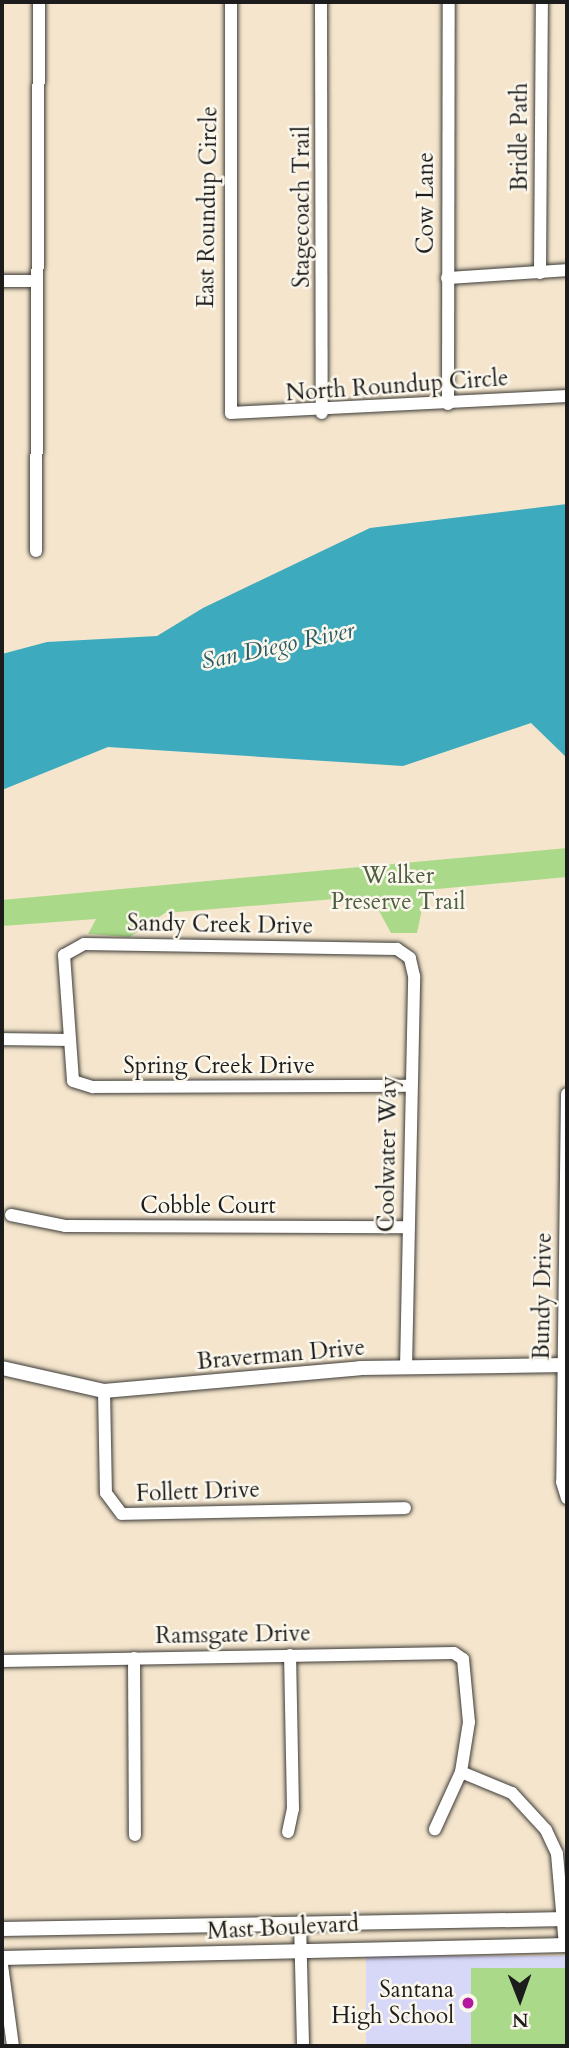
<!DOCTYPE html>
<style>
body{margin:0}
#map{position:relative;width:569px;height:2048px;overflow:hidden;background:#f4e5cc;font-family:Cardo,serif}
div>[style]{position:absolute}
.built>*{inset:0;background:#d7d7f8;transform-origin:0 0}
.green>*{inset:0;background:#aada89;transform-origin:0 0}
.water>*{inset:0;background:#3eaabe}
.roads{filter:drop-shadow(0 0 2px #3c3a36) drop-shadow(0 0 2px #3c3a36)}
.minor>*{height:12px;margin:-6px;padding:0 6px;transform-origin:6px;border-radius:6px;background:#fff}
.tertiary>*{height:14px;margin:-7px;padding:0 7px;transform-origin:7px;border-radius:7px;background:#fff}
.dots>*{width:19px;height:19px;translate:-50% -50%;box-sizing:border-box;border:4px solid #fbf7ec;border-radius:50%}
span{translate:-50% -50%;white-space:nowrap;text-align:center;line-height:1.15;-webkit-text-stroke:5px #fbf7ec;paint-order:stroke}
.street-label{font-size:23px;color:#1c1c1c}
.park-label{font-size:23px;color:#4e5e42}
.poi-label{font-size:23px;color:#1c1c1c}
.right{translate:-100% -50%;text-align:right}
.water-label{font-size:24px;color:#2b5c65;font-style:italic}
.frame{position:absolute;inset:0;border:4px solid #1c1c1c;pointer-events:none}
.north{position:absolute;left:485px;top:1964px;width:70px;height:70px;-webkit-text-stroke:5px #fbf7ec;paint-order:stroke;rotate:179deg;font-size:19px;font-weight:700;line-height:28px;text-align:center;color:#1c1c1c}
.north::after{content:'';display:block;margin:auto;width:24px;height:32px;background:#1c1c1c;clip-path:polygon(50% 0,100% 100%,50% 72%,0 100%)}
</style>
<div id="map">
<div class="built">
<i style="left:567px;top:1956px;width:90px;height:201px;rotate:90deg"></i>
</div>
<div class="green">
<i style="clip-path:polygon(567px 848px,567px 877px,426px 890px,417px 933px,391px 933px,371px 896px,165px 913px,130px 937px,88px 934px,96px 919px,2px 926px,2px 900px)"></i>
<i style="left:567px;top:1968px;width:78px;height:96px;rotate:90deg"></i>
</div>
<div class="water">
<i style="clip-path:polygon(567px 504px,567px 758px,531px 723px,403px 766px,108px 747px,2px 790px,2px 654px,47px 642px,157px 636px,203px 608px,370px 528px)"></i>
</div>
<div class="roads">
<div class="minor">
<i style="left:231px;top:2px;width:411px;rotate:90deg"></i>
<i style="left:231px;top:413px;width:336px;rotate:-2.9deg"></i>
<i style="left:321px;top:2px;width:411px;rotate:89.9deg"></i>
<i style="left:540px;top:273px;width:271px;rotate:-89.6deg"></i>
<i style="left:447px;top:278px;width:120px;rotate:-3.8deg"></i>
<i style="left:2px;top:281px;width:34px"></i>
<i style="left:448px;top:404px;width:402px;rotate:-89.9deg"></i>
<i style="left:36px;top:551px;width:549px;rotate:-89.69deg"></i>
<i style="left:2px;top:1039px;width:64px;rotate:0.9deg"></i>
<i style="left:567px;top:1094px;width:388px;rotate:90.7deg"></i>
<i style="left:562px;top:1482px;width:17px;rotate:73deg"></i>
<i style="left:11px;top:1215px;width:55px;rotate:11.5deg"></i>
<i style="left:65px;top:1226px;width:342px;rotate:0.2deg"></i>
<i style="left:406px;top:1368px;width:392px;rotate:-88.8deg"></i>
<i style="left:414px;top:976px;width:18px;rotate:-103deg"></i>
<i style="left:410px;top:958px;width:16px;rotate:-145deg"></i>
<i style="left:397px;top:949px;width:313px;rotate:-179.1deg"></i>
<i style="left:84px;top:944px;width:23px;rotate:151deg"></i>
<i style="left:64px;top:955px;width:126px;rotate:85.9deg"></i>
<i style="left:73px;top:1081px;width:21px;rotate:17deg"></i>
<i style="left:93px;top:1087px;width:317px;rotate:-0.2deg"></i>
<i style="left:104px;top:1391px;width:102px;rotate:88.9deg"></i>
<i style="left:106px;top:1493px;width:26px;rotate:53deg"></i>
<i style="left:122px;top:1514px;width:283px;rotate:-1.2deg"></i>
<i style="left:134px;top:1658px;width:177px;rotate:89.7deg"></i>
<i style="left:2px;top:1661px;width:452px;rotate:-1deg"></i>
<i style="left:454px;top:1653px;width:11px;rotate:34deg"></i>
<i style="left:463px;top:1659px;width:63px;rotate:84.6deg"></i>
<i style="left:469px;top:1722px;width:51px;rotate:99.1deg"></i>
<i style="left:461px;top:1772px;width:63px;rotate:114.5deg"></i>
<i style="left:461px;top:1772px;width:55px;rotate:22.4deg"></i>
<i style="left:512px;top:1793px;width:50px;rotate:47.4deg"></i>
<i style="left:546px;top:1830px;width:26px;rotate:65deg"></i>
<i style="left:557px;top:1854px;width:91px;rotate:85deg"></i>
<i style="left:288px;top:1832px;width:24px;rotate:-78deg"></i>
<i style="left:293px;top:1809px;width:154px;rotate:-91.1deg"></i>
<i style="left:300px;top:1922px;width:124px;rotate:88.6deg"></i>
<i style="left:2px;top:1965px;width:82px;rotate:82.3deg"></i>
</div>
<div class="tertiary">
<i style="left:2px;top:1368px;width:105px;rotate:12.7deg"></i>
<i style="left:104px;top:1391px;width:257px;rotate:-5.1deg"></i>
<i style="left:360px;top:1368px;width:207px;rotate:-0.8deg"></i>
<i style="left:2px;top:1929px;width:565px;rotate:-1.01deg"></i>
<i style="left:2px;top:1958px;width:565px;rotate:-1.32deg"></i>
</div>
</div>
<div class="dots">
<i style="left:468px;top:2003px;background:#b5179e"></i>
</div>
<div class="street-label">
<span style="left:520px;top:137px;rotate:-90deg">Bridle Path</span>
<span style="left:426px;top:203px;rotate:-90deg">Cow Lane</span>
<span style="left:208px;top:207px;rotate:-89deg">East Roundup Circle</span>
<span style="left:302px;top:207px;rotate:-90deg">Stagecoach Trail</span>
<span style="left:397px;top:386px;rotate:-4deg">North Roundup Circle</span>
<span style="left:220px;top:925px;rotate:1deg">Sandy Creek Drive</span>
<span style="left:219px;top:1066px">Spring Creek Drive</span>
<span style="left:388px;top:1154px;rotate:-89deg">Coolwater Way</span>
<span style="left:208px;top:1206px">Cobble Court</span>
<span style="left:543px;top:1296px;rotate:-89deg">Bundy Drive</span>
<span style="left:281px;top:1355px;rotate:-5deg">Braverman Drive</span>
<span style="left:198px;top:1492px;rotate:-2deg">Follett Drive</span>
<span style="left:233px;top:1635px;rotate:-1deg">Ramsgate Drive</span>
<span style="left:283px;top:1928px;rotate:-3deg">Mast Boulevard</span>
</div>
<div class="park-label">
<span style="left:398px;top:889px">Walker<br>Preserve Trail</span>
</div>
<div class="poi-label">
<span class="right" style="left:454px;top:2003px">Santana<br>High School</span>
</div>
<div class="water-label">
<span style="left:278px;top:646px;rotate:-12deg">San Diego River</span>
</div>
<div class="frame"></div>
<div class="north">N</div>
</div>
